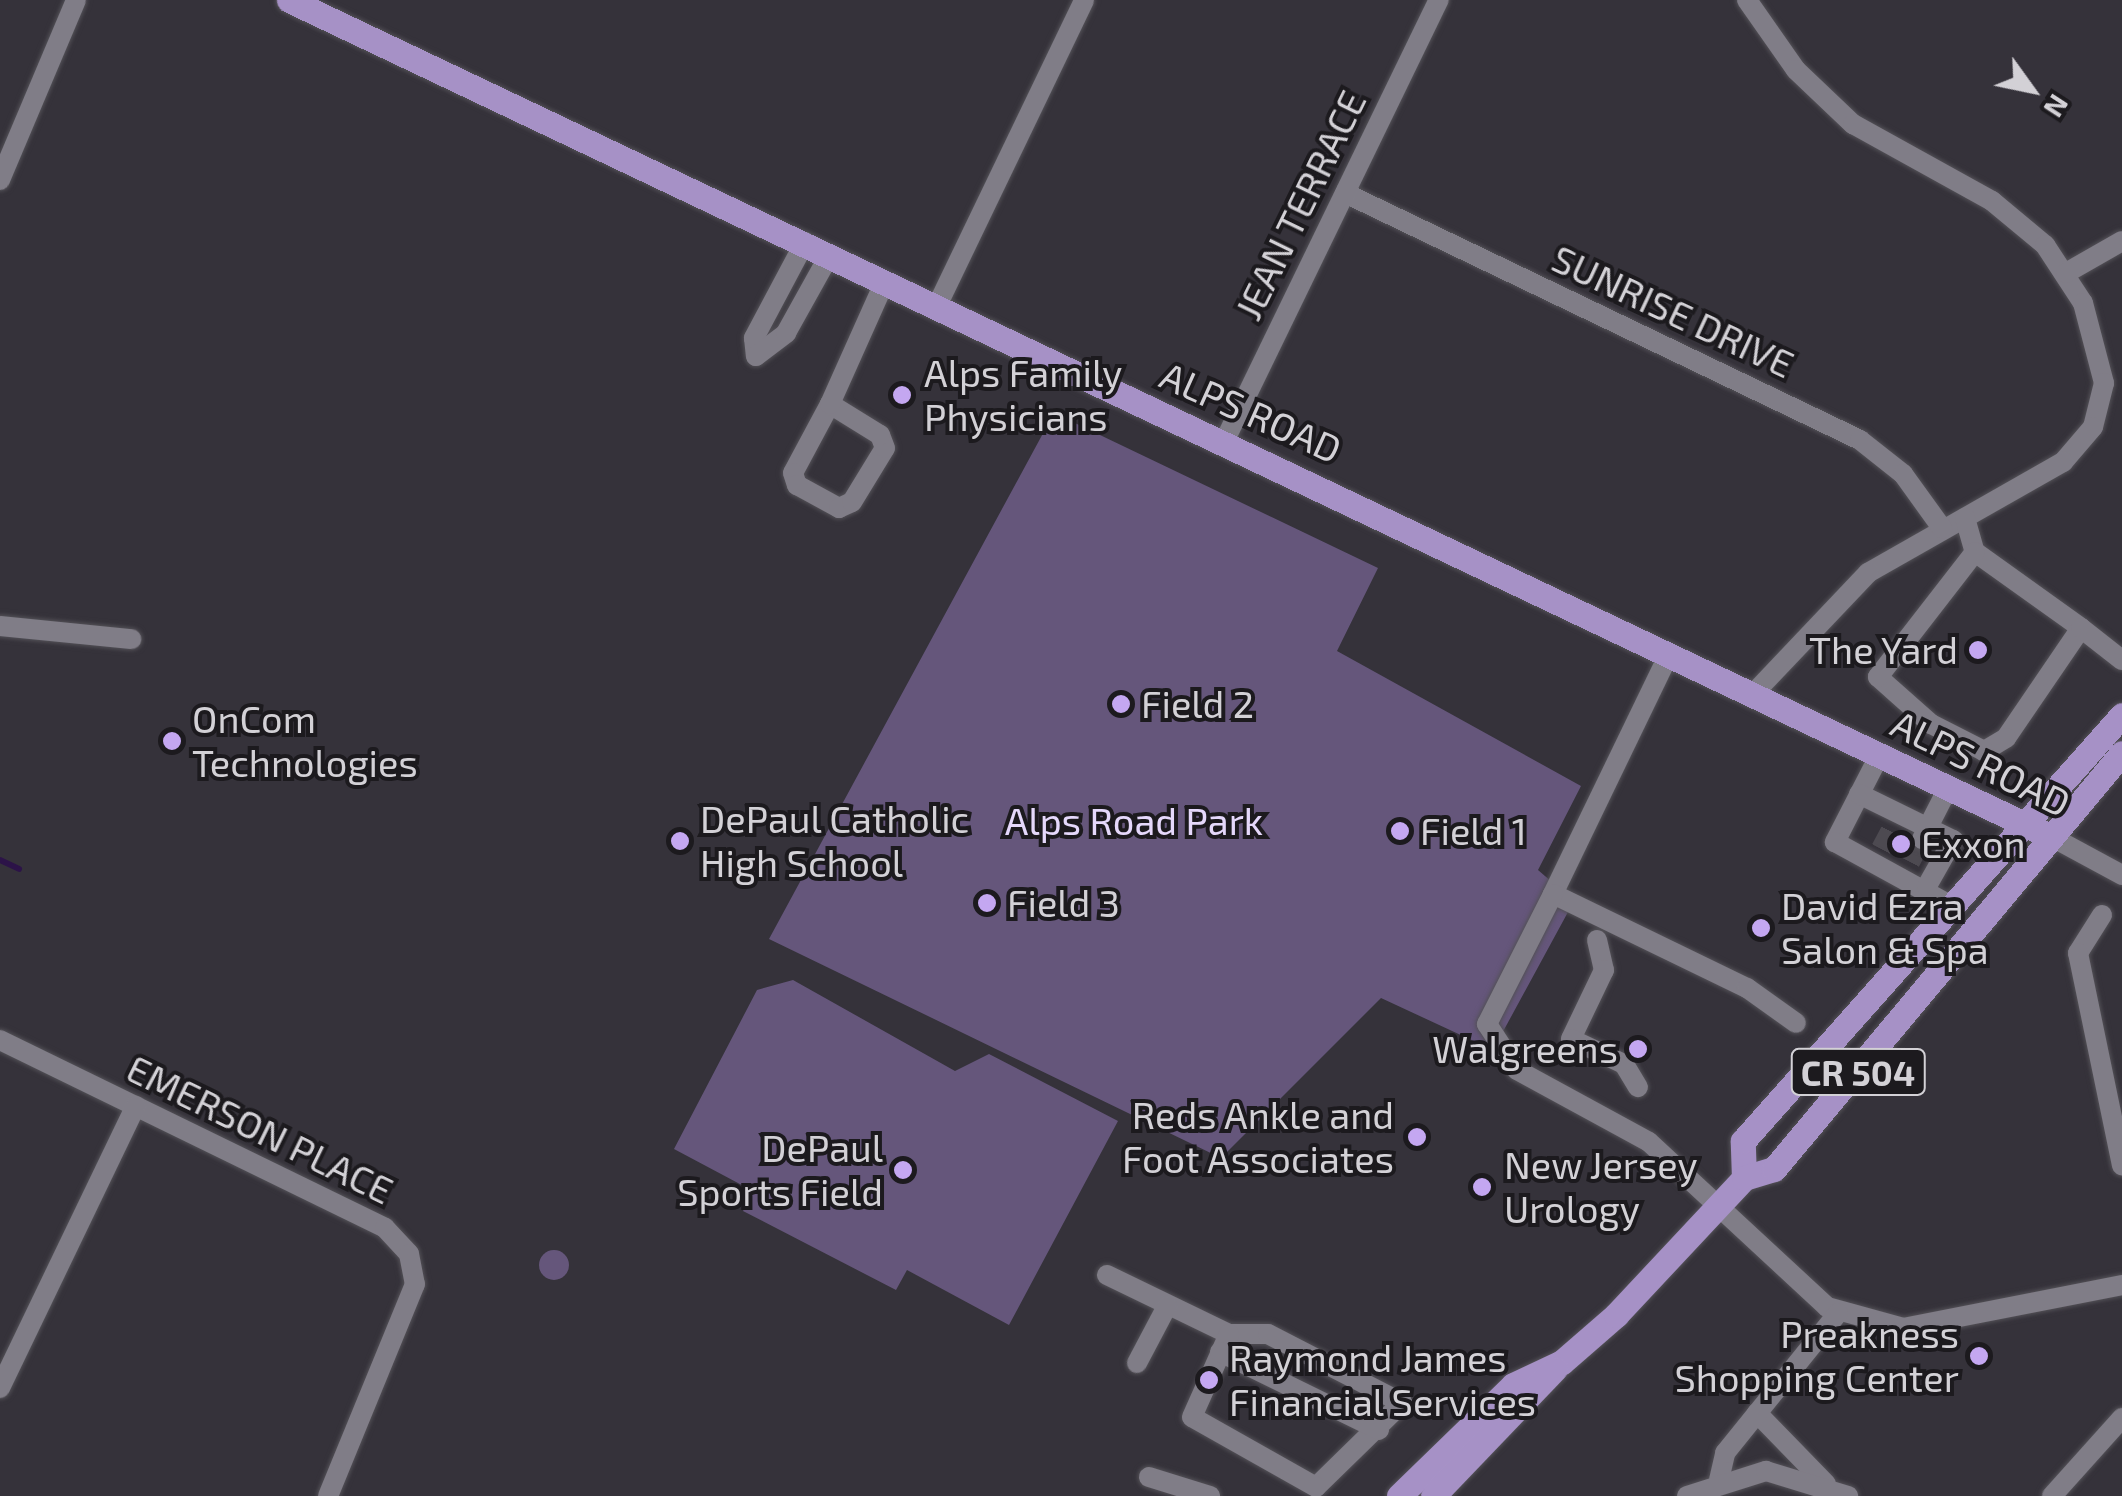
<!DOCTYPE html>
<style>
body{margin:0}
#map{position:relative;width:2122px;height:1496px;overflow:hidden;background:#35323a;font-family:"Exo 2",sans-serif}
div>[style]{position:absolute}
.green>*{inset:0;background:#65567b}
.round{border-radius:50%}
.stream>*{height:6px;margin:-3px;padding:0 3px;transform-origin:3px;border-radius:3px;background:#2c1348}
.minor-tunnel>*{height:20px;margin-top:-10px;transform-origin:0;background:repeating-linear-gradient(90deg,#4d4a51 0 20px,transparent 0 30px)}
.roads{filter:drop-shadow(0 0 2px #535157) drop-shadow(0 0 2px #535157)}
.minor>*{height:20px;margin:-10px;padding:0 10px;transform-origin:10px;border-radius:10px;background:#807d87}
.major>*{height:25px;margin:-12.5px;padding:0 12.5px;transform-origin:12.5px;border-radius:12.5px;background:#a691c6}
.dots>*{width:28px;height:28px;translate:-50% -50%;box-sizing:border-box;border:5px solid #1c1a1e;border-radius:50%}
span{translate:-50% -50%;white-space:nowrap;text-align:center;line-height:1.15;-webkit-text-stroke:8px #1c1a1e;paint-order:stroke}
.shield-label span{padding:2px 8px;background:#1c1a1e;border:2px solid;border-radius:8px;-webkit-text-stroke-width:0}
.shield-label{font-size:35px;color:#d3d1d6;font-weight:700}
.street-label{font-size:38px;color:#d3d1d6}
.poi-label{font-size:38px;color:#d3d1d6}
.left{translate:0 -50%;text-align:left}
.right{translate:-100% -50%;text-align:right}
.park-label{font-size:38px;color:#e5d8fb}
.north{position:absolute;left:1982px;top:40px;width:100px;height:100px;-webkit-text-stroke:8px #1c1a1e;paint-order:stroke;rotate:123deg;font-size:28px;font-weight:700;line-height:40px;text-align:center;color:#d3d1d6}
.north::after{content:'';display:block;margin:auto;width:35px;height:45px;background:#d3d1d6;clip-path:polygon(50% 0,100% 100%,50% 72%,0 100%)}
</style>
<div id="map">
<div class="green">
<i style="clip-path:polygon(1054px 413px,1378px 568px,1337px 651px,1581px 786px,1538px 870px,1574px 901px,1493px 1050px,1381px 998px,1221px 1158px,769px 939px)"></i>
<i style="clip-path:polygon(793px 980px,955px 1071px,989px 1054px,1118px 1121px,1009px 1325px,907px 1270px,896px 1290px,743px 1211px,753px 1191px,674px 1149px,757px 990px)"></i>
<i class="round" style="left:539px;top:1250px;width:30px;height:30px"></i>
</div>
<div class="stream">
<i style="left:0;top:860px;width:21px;rotate:25deg"></i>
</div>
<div class="minor-tunnel">
<i style="left:1881px;top:849px;width:26px;rotate:-62deg"></i>
<i style="left:1910px;top:862px;width:26px;rotate:-62deg"></i>
</div>
<div class="roads">
<div class="minor">
<i style="left:1747px;top:0;width:85px;rotate:55deg"></i>
<i style="left:1796px;top:70px;width:79px;rotate:43.5deg"></i>
<i style="left:1853px;top:124px;width:159px;rotate:29deg"></i>
<i style="left:1992px;top:201px;width:69px;rotate:39.7deg"></i>
<i style="left:2045px;top:245px;width:69px;rotate:56.8deg"></i>
<i style="left:2083px;top:303px;width:83px;rotate:75.3deg"></i>
<i style="left:2104px;top:383px;width:45px;rotate:104deg"></i>
<i style="left:2093px;top:427px;width:46px;rotate:130.6deg"></i>
<i style="left:2063px;top:462px;width:224px;rotate:150.4deg"></i>
<i style="left:1868px;top:573px;width:167px;rotate:133.5deg"></i>
<i style="left:0;top:180px;width:195px;rotate:-67.1deg"></i>
<i style="left:1345px;top:193px;width:571px;rotate:25.62deg"></i>
<i style="left:1860px;top:440px;width:55px;rotate:38.3deg"></i>
<i style="left:1903px;top:474px;width:67px;rotate:54.2deg"></i>
<i style="left:805px;top:242px;width:109px;rotate:118deg"></i>
<i style="left:754px;top:338px;width:18px;rotate:84deg"></i>
<i style="left:756px;top:356px;width:38px;rotate:-37deg"></i>
<i style="left:786px;top:333px;width:90px;rotate:-60.9deg"></i>
<i style="left:2066px;top:273px;width:64px;rotate:-29.7deg"></i>
<i style="left:937px;top:306px;width:339px;rotate:-64.3deg"></i>
<i style="left:830px;top:404px;width:78px;rotate:118.2deg"></i>
<i style="left:793px;top:473px;width:13px;rotate:72deg"></i>
<i style="left:797px;top:485px;width:48px;rotate:28.7deg"></i>
<i style="left:839px;top:508px;width:14px;rotate:-25deg"></i>
<i style="left:852px;top:502px;width:63px;rotate:-58.6deg"></i>
<i style="left:885px;top:448px;width:14px;rotate:-111deg"></i>
<i style="left:880px;top:435px;width:59px;rotate:-148.2deg"></i>
<i style="left:830px;top:404px;width:135px;rotate:-65.9deg"></i>
<i style="left:1224px;top:442px;width:492px;rotate:-64.1deg"></i>
<i style="left:1965px;top:518px;width:35px;rotate:74deg"></i>
<i style="left:1975px;top:552px;width:130px;rotate:35.6deg"></i>
<i style="left:2081px;top:628px;width:133px;rotate:124.3deg"></i>
<i style="left:2006px;top:738px;width:26px;rotate:149deg"></i>
<i style="left:1984px;top:751px;width:59px;rotate:-153deg"></i>
<i style="left:1931px;top:724px;width:71px;rotate:-138.4deg"></i>
<i style="left:1878px;top:677px;width:158px;rotate:-52.2deg"></i>
<i style="left:0;top:626px;width:132px;rotate:5.7deg"></i>
<i style="left:2081px;top:628px;width:52px;rotate:38deg"></i>
<i style="left:1669px;top:654px;width:267px;rotate:115.8deg"></i>
<i style="left:1553px;top:894px;width:216px;rotate:25.9deg"></i>
<i style="left:1747px;top:988px;width:60px;rotate:35.5deg"></i>
<i style="left:1879px;top:756px;width:97px;rotate:117.1deg"></i>
<i style="left:1835px;top:842px;width:131px;rotate:28.7deg"></i>
<i style="left:1859px;top:794px;width:105px;rotate:26.1deg"></i>
<i style="left:1953px;top:840px;width:53px;rotate:119.5deg"></i>
<i style="left:2050px;top:836px;width:82px;rotate:28.4deg"></i>
<i style="left:1922px;top:839px;width:57px;rotate:-63deg"></i>
<i style="left:1553px;top:894px;width:146px;rotate:116.9deg"></i>
<i style="left:1487px;top:1024px;width:55px;rotate:56.9deg"></i>
<i style="left:1517px;top:1070px;width:150px;rotate:28.6deg"></i>
<i style="left:1649px;top:1142px;width:243px;rotate:42.8deg"></i>
<i style="left:1827px;top:1307px;width:79px;rotate:15.4deg"></i>
<i style="left:1903px;top:1328px;width:223px;rotate:-11.1deg"></i>
<i style="left:2102px;top:915px;width:45px;rotate:122.3deg"></i>
<i style="left:2078px;top:953px;width:217px;rotate:78.3deg"></i>
<i style="left:1597px;top:940px;width:31px;rotate:77deg"></i>
<i style="left:1604px;top:970px;width:76px;rotate:115.6deg"></i>
<i style="left:1571px;top:1039px;width:59px;rotate:25.3deg"></i>
<i style="left:1624px;top:1064px;width:27px;rotate:59deg"></i>
<i style="left:0;top:1040px;width:428px;rotate:26deg"></i>
<i style="left:385px;top:1228px;width:35px;rotate:47deg"></i>
<i style="left:409px;top:1254px;width:31px;rotate:79deg"></i>
<i style="left:415px;top:1284px;width:229px;rotate:112.3deg"></i>
<i style="left:1107px;top:1275px;width:136px;rotate:25.8deg"></i>
<i style="left:1229px;top:1334px;width:39px"></i>
<i style="left:1268px;top:1334px;width:151px;rotate:27.2deg"></i>
<i style="left:1402px;top:1403px;width:120px;rotate:135.7deg"></i>
<i style="left:1316px;top:1487px;width:142px;rotate:-150.6deg"></i>
<i style="left:1192px;top:1417px;width:91px;rotate:-66deg"></i>
<i style="left:1220px;top:1352px;width:177px;rotate:26.1deg"></i>
<i style="left:1137px;top:1363px;width:64px;rotate:-62.2deg"></i>
<i style="left:0;top:1388px;width:313px;rotate:-64.3deg"></i>
<i style="left:1757px;top:1413px;width:99px;rotate:45.8deg"></i>
<i style="left:1149px;top:1477px;width:64px;rotate:17.3deg"></i>
<i style="left:1719px;top:1480px;width:28px;rotate:-77deg"></i>
<i style="left:1725px;top:1453px;width:180px;rotate:-51.1deg"></i>
<i style="left:1687px;top:1496px;width:83px;rotate:-17.6deg"></i>
<i style="left:1766px;top:1471px;width:86px;rotate:17deg"></i>
<i style="left:2052px;top:1496px;width:105px;rotate:-48.1deg"></i>
</div>
<div class="major">
<i style="left:289px;top:0;width:1949px;rotate:25.4deg"></i>
<i style="left:1744px;top:1178px;width:37px;rotate:-92deg"></i>
<i style="left:1743px;top:1141px;width:570px;rotate:-48.34deg"></i>
<i style="left:1399px;top:1496px;width:159px;rotate:-44.2deg"></i>
<i style="left:1513px;top:1385px;width:54px;rotate:-25.1deg"></i>
<i style="left:1562px;top:1362px;width:72px;rotate:-41deg"></i>
<i style="left:1616px;top:1315px;width:187px;rotate:-46.9deg"></i>
<i style="left:1744px;top:1178px;width:31px;rotate:-17deg"></i>
<i style="left:1774px;top:1169px;width:542px;rotate:-50.09deg"></i>
<i style="left:1433px;top:1496px;width:176px;rotate:-46.2deg"></i>
</div>
</div>
<div class="dots">
<i style="left:902px;top:395px;background:#c4a7f1"></i>
<i style="left:1978px;top:650px;background:#c4a7f1"></i>
<i style="left:1121px;top:704px;background:#c4a7f1"></i>
<i style="left:172px;top:741px;background:#c4a7f1"></i>
<i style="left:1400px;top:831px;background:#c4a7f1"></i>
<i style="left:680px;top:841px;background:#c4a7f1"></i>
<i style="left:1901px;top:844px;background:#c4a7f1"></i>
<i style="left:987px;top:903px;background:#c4a7f1"></i>
<i style="left:1761px;top:928px;background:#c4a7f1"></i>
<i style="left:1638px;top:1049px;background:#c4a7f1"></i>
<i style="left:1417px;top:1137px;background:#c4a7f1"></i>
<i style="left:903px;top:1170px;background:#c4a7f1"></i>
<i style="left:1482px;top:1187px;background:#c4a7f1"></i>
<i style="left:1979px;top:1356px;background:#c4a7f1"></i>
<i style="left:1209px;top:1380px;background:#c4a7f1"></i>
</div>
<div class="shield-label">
<span style="left:1858px;top:1072px">CR 504</span>
</div>
<div class="street-label">
<span style="left:1300px;top:205px;rotate:-64deg">JEAN TERRACE</span>
<span style="left:1673px;top:311px;rotate:25deg">SUNRISE DRIVE</span>
<span style="left:1251px;top:412px;rotate:24deg">ALPS ROAD</span>
<span style="left:1981px;top:763px;rotate:26deg">ALPS ROAD</span>
<span style="left:260px;top:1129px;rotate:26deg">EMERSON PLACE</span>
</div>
<div class="poi-label">
<span class="left" style="left:924px;top:395px">Alps Family<br>Physicians</span>
<span class="right" style="left:1958px;top:650px">The Yard</span>
<span class="left" style="left:1141px;top:704px">Field 2</span>
<span class="left" style="left:192px;top:741px">OnCom<br>Technologies</span>
<span class="left" style="left:700px;top:841px">DePaul Catholic<br>High School</span>
<span class="left" style="left:1420px;top:831px">Field 1</span>
<span class="left" style="left:1921px;top:844px">Exxon</span>
<span class="left" style="left:1007px;top:903px">Field 3</span>
<span class="left" style="left:1781px;top:928px">David Ezra<br>Salon &amp; Spa</span>
<span class="right" style="left:1618px;top:1049px">Walgreens</span>
<span class="right" style="left:1394px;top:1137px">Reds Ankle and<br>Foot Associates</span>
<span class="right" style="left:883px;top:1170px">DePaul<br>Sports Field</span>
<span class="left" style="left:1504px;top:1187px">New Jersey<br>Urology</span>
<span class="right" style="left:1959px;top:1356px">Preakness<br>Shopping Center</span>
<span class="left" style="left:1229px;top:1380px">Raymond James<br>Financial Services</span>
</div>
<div class="park-label">
<span style="left:1134px;top:821px">Alps Road Park</span>
</div>
<div class="north">N</div>
</div>
